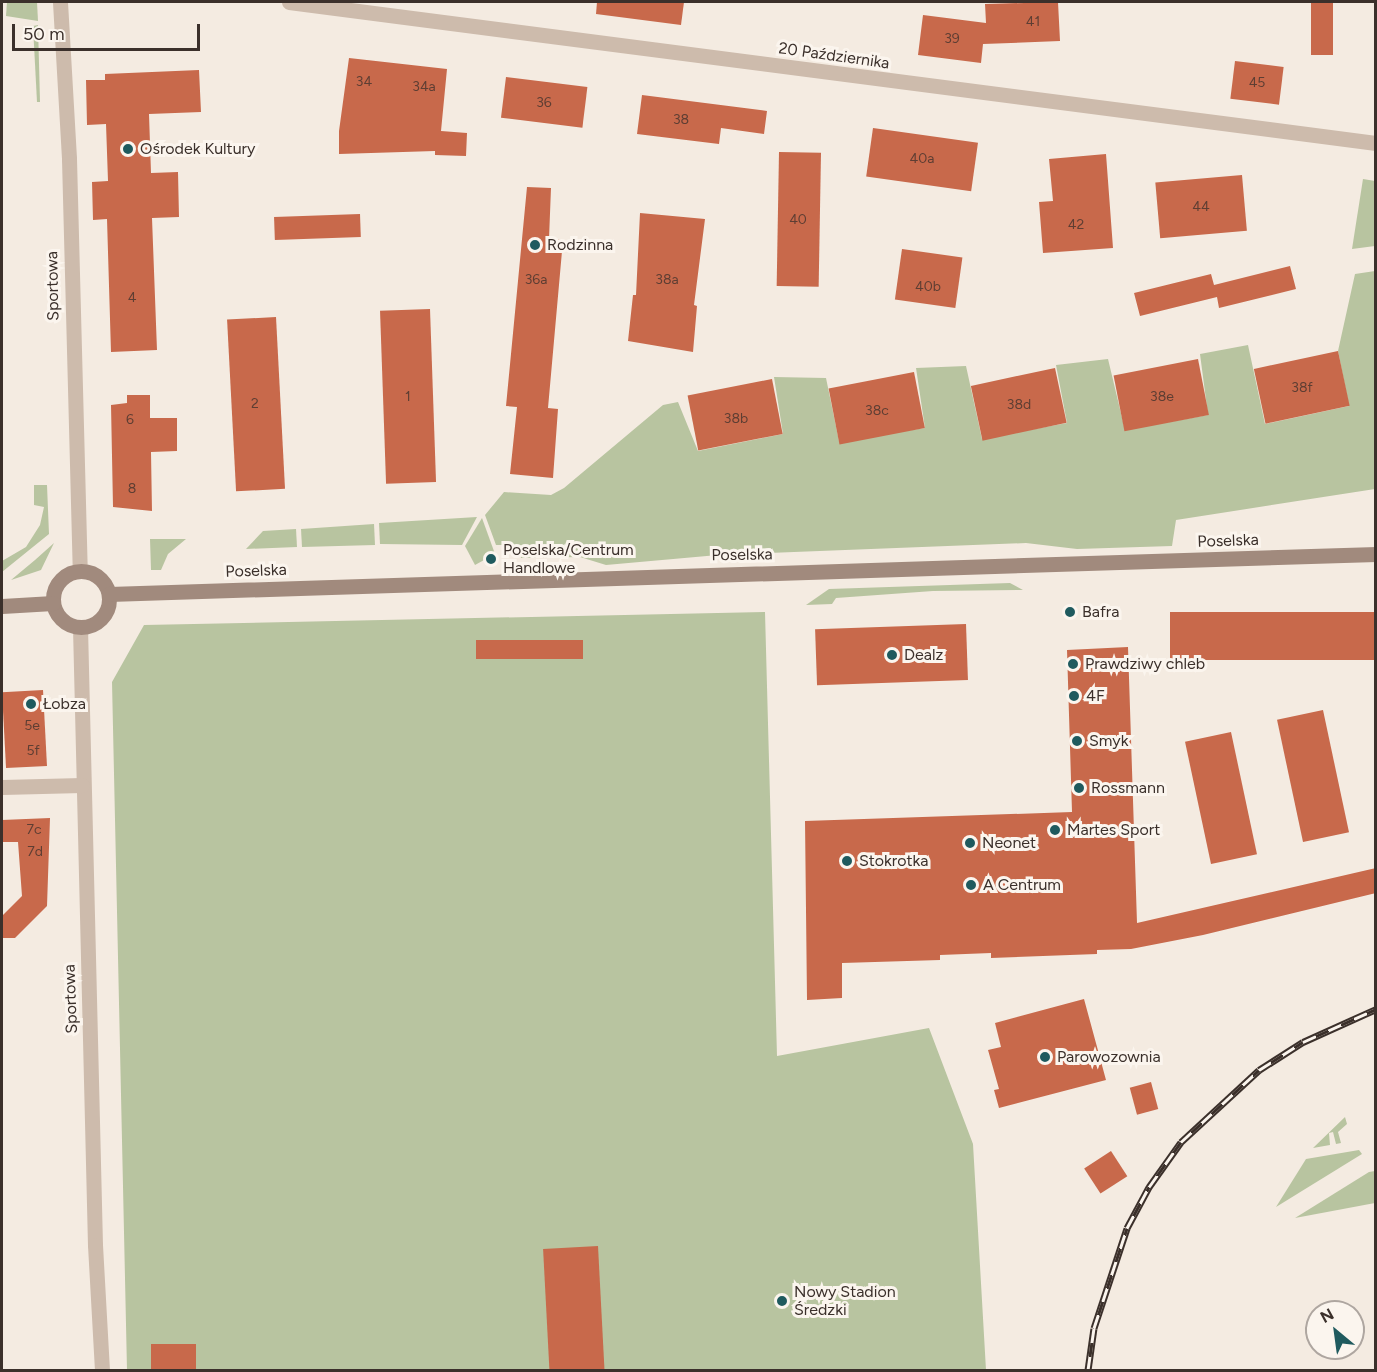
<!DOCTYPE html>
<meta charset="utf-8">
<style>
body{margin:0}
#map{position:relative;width:1377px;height:1372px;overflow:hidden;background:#f4ebe1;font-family:Figtree,sans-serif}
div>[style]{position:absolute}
.green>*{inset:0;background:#b8c4a0}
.building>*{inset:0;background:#c8694b;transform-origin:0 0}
.street>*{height:15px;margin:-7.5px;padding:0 7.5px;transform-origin:7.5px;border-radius:7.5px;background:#cdbbac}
.secondary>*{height:15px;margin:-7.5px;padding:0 7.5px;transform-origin:7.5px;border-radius:7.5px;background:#a18a7d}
.secondary>.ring{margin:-7.5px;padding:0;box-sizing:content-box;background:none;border:15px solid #a18a7d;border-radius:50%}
.rail>*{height:7px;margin-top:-3.5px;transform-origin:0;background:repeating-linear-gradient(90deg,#fbf5ee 0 14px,#3b302b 0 28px);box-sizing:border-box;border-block:2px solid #3b302b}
.dots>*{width:16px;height:16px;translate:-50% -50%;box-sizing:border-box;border:3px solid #fbf5ee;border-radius:50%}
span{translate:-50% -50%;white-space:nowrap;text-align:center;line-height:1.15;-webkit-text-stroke:6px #fbf5ee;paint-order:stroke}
.number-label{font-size:14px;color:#5e3e33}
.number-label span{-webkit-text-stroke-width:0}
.street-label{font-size:16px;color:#3b302b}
.poi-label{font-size:16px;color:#3b302b}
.left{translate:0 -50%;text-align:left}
.frame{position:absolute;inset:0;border:3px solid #3b302b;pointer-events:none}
.north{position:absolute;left:1305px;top:1300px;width:60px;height:60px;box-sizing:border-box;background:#fbf5ee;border:2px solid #aea6a0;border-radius:50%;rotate:331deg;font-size:16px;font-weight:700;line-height:24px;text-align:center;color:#3b302b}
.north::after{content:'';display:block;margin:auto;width:21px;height:27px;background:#1f5a5e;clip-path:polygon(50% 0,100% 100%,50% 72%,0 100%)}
.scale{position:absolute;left:12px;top:24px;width:188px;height:27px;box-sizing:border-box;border:3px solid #3b302b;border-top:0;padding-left:8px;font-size:18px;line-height:21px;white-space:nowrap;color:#3b302b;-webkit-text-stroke:4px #fbf5ee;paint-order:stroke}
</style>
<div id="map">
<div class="green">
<i style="clip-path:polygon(7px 2px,37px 2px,38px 21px,6px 16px)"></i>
<i style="clip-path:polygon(38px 25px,40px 102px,37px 102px,33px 26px)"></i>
<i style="clip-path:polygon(1363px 179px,1375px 181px,1375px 246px,1352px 249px)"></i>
<i style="clip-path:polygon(1375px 271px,1375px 489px,1176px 520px,1172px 546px,1077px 549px,1026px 543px,718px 555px,606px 565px,580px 557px,521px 558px,520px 545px,496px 545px,485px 515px,504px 492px,551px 495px,564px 488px,663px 405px,678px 402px,698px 451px,783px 434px,774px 377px,826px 378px,839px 441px,925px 428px,916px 368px,966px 366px,982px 439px,1067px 423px,1056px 365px,1108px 359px,1125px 430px,1208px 415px,1200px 354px,1248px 345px,1265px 424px,1349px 406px,1338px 351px,1355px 274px)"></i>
<i style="clip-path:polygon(34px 485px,47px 485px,49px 534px,2px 572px,2px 561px,26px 547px,40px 525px,44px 507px,34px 505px)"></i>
<i style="clip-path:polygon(477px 517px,462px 545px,380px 544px,379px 523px)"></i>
<i style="clip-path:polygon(482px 518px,495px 554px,475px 565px,465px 546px)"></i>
<i style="clip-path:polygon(374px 524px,375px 545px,302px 547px,301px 529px)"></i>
<i style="clip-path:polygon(296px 529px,297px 547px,246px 549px,263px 531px)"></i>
<i style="clip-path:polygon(150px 539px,186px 539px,168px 554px,161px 570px,151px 570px)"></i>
<i style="clip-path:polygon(54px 543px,41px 570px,11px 580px,35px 560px)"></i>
<i style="clip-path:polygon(1010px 583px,1023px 590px,933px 591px,836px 598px,832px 604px,806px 605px,829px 589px)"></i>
<i style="clip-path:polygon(765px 612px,777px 1056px,929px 1028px,973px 1144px,986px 1370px,127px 1370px,112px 682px,144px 625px)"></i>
<i style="clip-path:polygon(1345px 1117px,1347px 1124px,1338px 1132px,1341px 1143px,1336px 1144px,1333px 1132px,1329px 1133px,1330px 1145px,1313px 1148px)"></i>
<i style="clip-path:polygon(1359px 1150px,1362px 1154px,1276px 1207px,1306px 1159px)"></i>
<i style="clip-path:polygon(1375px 1171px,1375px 1203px,1295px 1218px,1369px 1172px)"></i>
</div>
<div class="building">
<i style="clip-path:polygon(597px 2px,684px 2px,681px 25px,596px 14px)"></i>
<i style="clip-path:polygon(1058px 2px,1060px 41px,983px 44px,981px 63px,918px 55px,923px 15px,986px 23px,985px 4px)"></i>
<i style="left:1311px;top:2px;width:22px;height:53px"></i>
<i style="clip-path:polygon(349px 58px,447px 69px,441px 131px,467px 133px,466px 156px,435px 155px,435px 151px,339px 154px,339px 131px)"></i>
<i style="left:1235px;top:61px;width:49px;height:38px;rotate:7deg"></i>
<i style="clip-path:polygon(199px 70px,201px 112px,149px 114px,151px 173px,178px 172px,179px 217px,152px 218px,157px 350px,111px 352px,107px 219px,93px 220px,92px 182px,108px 181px,106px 124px,87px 125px,86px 80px,105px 80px,105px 74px)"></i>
<i style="left:506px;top:77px;width:82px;height:41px;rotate:7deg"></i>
<i style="clip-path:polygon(642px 95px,767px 111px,764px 134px,721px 128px,719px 144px,637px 134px)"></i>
<i style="left:873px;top:128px;width:106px;height:49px;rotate:8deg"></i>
<i style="left:779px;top:152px;width:42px;height:134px;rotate:1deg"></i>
<i style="clip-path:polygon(1106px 154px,1113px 248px,1043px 253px,1039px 202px,1053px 201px,1049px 159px)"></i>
<i style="left:1242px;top:175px;width:56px;height:87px;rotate:85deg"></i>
<i style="clip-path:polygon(527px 187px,551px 188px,549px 239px,563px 240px,548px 408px,558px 409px,553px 478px,510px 474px,517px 407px,506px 406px)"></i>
<i style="clip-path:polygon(640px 213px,705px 219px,694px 305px,697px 306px,693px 352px,628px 341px,633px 295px,636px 295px)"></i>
<i style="left:360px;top:214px;width:23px;height:86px;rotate:88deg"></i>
<i style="left:902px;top:249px;width:61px;height:51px;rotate:8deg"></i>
<i style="clip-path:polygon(1290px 266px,1296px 289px,1219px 308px,1217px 297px,1140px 316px,1134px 293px,1211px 274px,1214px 285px)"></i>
<i style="left:430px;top:309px;width:173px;height:50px;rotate:88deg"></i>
<i style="left:276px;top:317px;width:172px;height:49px;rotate:87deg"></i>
<i style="left:1338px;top:351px;width:56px;height:86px;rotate:78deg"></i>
<i style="left:1198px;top:359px;width:57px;height:86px;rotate:79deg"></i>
<i style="left:1055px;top:368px;width:56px;height:86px;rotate:78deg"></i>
<i style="left:914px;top:372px;width:57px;height:87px;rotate:79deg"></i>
<i style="left:772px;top:379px;width:56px;height:86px;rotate:79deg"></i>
<i style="clip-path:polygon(127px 395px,150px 395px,150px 418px,177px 418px,177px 451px,151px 452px,152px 511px,113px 507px,111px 405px,127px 403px)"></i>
<i style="left:1376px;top:612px;width:48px;height:206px;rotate:90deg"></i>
<i style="left:966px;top:624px;width:56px;height:151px;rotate:88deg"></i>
<i style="left:476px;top:640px;width:107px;height:19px"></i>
<i style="clip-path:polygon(1128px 647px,1137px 923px,1376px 868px,1376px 893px,1203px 935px,1131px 949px,1097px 950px,1097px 954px,991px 958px,991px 953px,940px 955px,940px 960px,842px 963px,842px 998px,807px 1000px,805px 821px,1072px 812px,1067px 650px)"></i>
<i style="left:43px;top:690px;width:76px;height:41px;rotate:87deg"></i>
<i style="left:1323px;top:710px;width:125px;height:47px;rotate:78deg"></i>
<i style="left:1231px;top:732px;width:125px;height:47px;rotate:78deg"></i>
<i style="clip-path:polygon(50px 818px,47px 906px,15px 938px,2px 938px,2px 916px,22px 896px,18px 842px,2px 842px,2px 820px)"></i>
<i style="clip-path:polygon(1084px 999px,1106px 1080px,999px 1108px,994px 1090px,999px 1089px,988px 1050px,1001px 1047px,995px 1023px)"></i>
<i style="left:1151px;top:1082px;width:28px;height:22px;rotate:75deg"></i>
<i style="left:1111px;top:1151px;width:30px;height:32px;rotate:57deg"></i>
<i style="left:598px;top:1246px;width:125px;height:55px;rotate:87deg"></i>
<i style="left:151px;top:1344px;width:45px;height:27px"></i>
</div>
<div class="street">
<i style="left:60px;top:2px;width:157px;rotate:86.7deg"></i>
<i style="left:69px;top:159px;width:412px;rotate:88.5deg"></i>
<i style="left:289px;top:2px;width:1096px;rotate:7.39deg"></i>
<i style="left:80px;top:627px;width:618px;rotate:88.61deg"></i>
<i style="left:95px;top:1245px;width:125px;rotate:86.8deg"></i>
<i style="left:2px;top:787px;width:80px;rotate:-1.4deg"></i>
</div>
<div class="secondary">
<i class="ring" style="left:53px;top:571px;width:41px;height:41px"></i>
<i style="left:109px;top:594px;width:1268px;rotate:-1.81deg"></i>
<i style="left:2px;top:606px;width:51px;rotate:-3.4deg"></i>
</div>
<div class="rail">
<i style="left:1088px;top:1370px;width:42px;rotate:-81.9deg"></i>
<i style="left:1094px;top:1328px;width:105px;rotate:-71.7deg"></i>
<i style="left:1127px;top:1228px;width:47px;rotate:-61.8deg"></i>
<i style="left:1149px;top:1187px;width:55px;rotate:-54.6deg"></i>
<i style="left:1181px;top:1142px;width:106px;rotate:-42.7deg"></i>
<i style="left:1259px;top:1070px;width:52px;rotate:-32.5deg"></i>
<i style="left:1303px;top:1042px;width:80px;rotate:-24.3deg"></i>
</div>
<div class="dots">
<i style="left:128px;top:149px;background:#1f5a5e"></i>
<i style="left:535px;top:245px;background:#1f5a5e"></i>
<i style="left:491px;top:559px;background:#1f5a5e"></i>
<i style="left:1070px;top:612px;background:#1f5a5e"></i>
<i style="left:892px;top:655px;background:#1f5a5e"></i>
<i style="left:1073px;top:664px;background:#1f5a5e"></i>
<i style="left:1074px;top:696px;background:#1f5a5e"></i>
<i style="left:31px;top:704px;background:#1f5a5e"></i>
<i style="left:1077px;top:741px;background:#1f5a5e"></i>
<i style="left:1079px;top:788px;background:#1f5a5e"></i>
<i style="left:1055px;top:830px;background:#1f5a5e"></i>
<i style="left:970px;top:843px;background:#1f5a5e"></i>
<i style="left:847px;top:861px;background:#1f5a5e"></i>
<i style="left:971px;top:885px;background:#1f5a5e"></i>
<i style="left:1045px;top:1057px;background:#1f5a5e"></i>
<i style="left:782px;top:1301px;background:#1f5a5e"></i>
</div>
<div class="number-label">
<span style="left:1033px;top:22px">41</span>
<span style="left:952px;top:39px">39</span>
<span style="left:364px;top:82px">34</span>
<span style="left:1257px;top:83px">45</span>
<span style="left:424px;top:87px">34a</span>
<span style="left:544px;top:103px">36</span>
<span style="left:681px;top:120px">38</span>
<span style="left:922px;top:159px">40a</span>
<span style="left:1201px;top:207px">44</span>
<span style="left:798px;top:220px">40</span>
<span style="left:1076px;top:225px">42</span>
<span style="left:536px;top:280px">36a</span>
<span style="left:667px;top:280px">38a</span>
<span style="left:928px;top:287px">40b</span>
<span style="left:132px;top:298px">4</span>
<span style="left:1302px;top:388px">38f</span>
<span style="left:408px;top:397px">1</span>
<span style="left:1162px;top:397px">38e</span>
<span style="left:255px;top:404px">2</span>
<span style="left:1019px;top:405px">38d</span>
<span style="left:877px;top:411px">38c</span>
<span style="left:736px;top:419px">38b</span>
<span style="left:130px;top:420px">6</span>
<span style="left:132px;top:489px">8</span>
<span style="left:32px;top:726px">5e</span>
<span style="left:33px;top:751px">5f</span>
<span style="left:34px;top:830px">7c</span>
<span style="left:35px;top:852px">7d</span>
</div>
<div class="street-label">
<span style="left:834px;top:56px;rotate:8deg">20 Października</span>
<span style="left:53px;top:286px;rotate:-91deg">Sportowa</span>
<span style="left:1228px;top:541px;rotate:-2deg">Poselska</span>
<span style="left:742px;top:555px;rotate:-1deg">Poselska</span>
<span style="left:256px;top:571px;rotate:-2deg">Poselska</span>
<span style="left:71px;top:999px;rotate:-92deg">Sportowa</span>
</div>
<div class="poi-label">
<span class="left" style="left:140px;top:149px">Ośrodek Kultury</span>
<span class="left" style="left:547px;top:245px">Rodzinna</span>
<span class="left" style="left:503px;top:559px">Poselska/Centrum<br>Handlowe</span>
<span class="left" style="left:1082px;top:612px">Bafra</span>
<span class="left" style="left:904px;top:655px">Dealz</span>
<span class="left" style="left:1085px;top:664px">Prawdziwy chleb</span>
<span class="left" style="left:1086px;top:696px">4F</span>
<span class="left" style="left:43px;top:704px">Łobza</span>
<span class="left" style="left:1089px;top:741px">Smyk</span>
<span class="left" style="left:1091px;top:788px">Rossmann</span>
<span class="left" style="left:1067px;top:830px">Martes Sport</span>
<span class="left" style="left:982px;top:843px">Neonet</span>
<span class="left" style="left:859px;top:861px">Stokrotka</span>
<span class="left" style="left:983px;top:885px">A Centrum</span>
<span class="left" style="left:1057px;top:1057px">Parowozownia</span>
<span class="left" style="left:794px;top:1301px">Nowy Stadion<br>Średzki</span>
</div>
<div class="frame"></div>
<div class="north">N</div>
<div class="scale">50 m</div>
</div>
